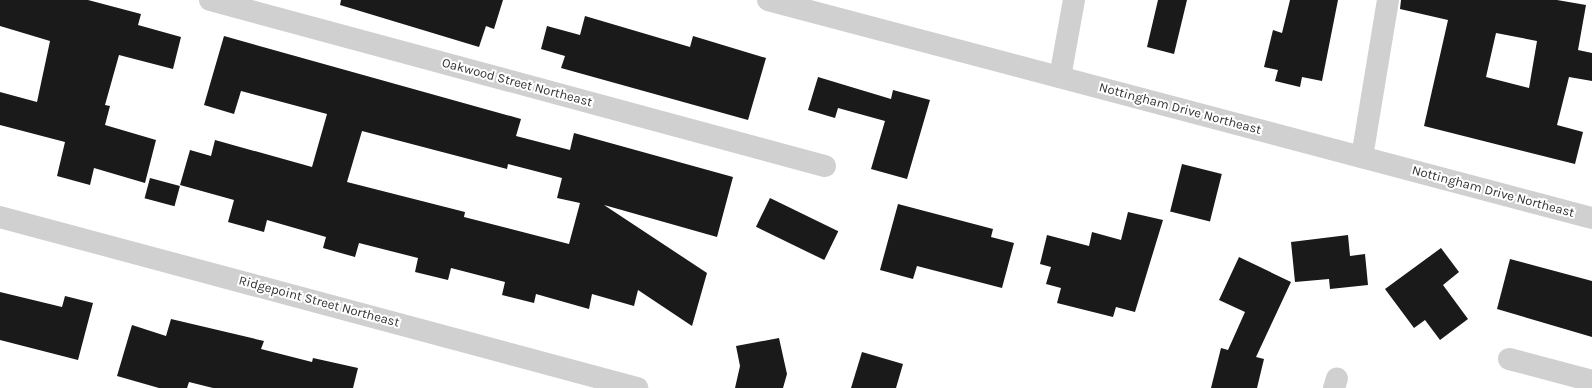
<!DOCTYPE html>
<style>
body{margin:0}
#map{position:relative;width:1592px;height:388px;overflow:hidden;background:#fff;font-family:Karla,sans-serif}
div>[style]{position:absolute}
.building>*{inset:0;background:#1a1a1a;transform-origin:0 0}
.minor>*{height:22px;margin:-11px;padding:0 11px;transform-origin:11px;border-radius:11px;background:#d0d0d0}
span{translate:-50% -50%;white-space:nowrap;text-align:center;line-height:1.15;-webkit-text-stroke:4px #fff;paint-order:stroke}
.street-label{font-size:13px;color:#333}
</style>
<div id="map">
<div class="building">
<i style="clip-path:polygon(0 0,88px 0,141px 14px,138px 25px,181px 37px,173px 69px,119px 55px,105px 105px,110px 106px,105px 125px,156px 140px,145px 183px,94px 168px,90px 185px,57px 176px,65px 142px,0 125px,0 92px,37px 102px,50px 41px,0 26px)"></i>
<i style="clip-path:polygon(341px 0,503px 0,494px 29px,486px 26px,479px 47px,340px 5px)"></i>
<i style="clip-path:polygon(1158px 0,1187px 0,1174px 54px,1147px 47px)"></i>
<i style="clip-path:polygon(1290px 0,1338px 0,1322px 81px,1302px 77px,1300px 87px,1275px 81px,1278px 70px,1264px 67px,1273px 30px,1282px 33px)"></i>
<i style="clip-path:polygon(evenodd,1401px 0,1557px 0,1586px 5px,1578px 50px,1592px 53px,1592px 81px,1569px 77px,1557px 125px,1583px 132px,1575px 164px,1424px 126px,1448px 20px,1400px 9px,1401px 0,1496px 33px,1537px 41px,1529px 88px,1486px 77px,1496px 33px)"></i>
<i style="clip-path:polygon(585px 16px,690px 47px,693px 36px,766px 58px,748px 120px,561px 68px,565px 56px,541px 49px,547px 26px,580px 35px)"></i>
<i style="clip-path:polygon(evenodd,224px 36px,521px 119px,516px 136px,570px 150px,574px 133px,733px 177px,717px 237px,604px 205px,707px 273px,692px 326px,638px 290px,634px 306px,592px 294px,589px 309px,536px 294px,534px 303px,502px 295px,505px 282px,451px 268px,448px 280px,415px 272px,418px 258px,359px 243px,355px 257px,323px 248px,326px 237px,267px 220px,264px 232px,228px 222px,234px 200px,180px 185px,190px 150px,211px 156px,215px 140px,312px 167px,327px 114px,241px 91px,234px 114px,204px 105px,224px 36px,362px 131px,507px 169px,508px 164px,562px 178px,557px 198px,580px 203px,569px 244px,464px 217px,465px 212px,347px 182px,362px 131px)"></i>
<i style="clip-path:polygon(818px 77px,891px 99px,893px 90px,930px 100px,907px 179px,871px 169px,885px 121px,838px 108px,835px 118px,808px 110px)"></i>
<i style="left:1182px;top:164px;width:41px;height:49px;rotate:14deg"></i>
<i style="left:150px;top:178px;width:31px;height:21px;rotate:15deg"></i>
<i style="left:770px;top:198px;width:76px;height:32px;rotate:26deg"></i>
<i style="clip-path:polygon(898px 204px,993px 229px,991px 237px,1014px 243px,1002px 288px,917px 266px,913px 279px,880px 270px)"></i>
<i style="clip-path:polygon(1128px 212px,1163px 220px,1135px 312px,1116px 307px,1113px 317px,1057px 303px,1061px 288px,1046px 284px,1051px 267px,1040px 264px,1047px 235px,1089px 246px,1092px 232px,1121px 240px)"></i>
<i style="clip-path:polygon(1348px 235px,1350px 256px,1365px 254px,1368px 285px,1330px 289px,1329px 279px,1295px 282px,1291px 242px)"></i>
<i style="clip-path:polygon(1441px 248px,1459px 272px,1443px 285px,1468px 319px,1440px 340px,1425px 320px,1414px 328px,1385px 289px)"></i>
<i style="clip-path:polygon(1239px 257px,1291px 282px,1256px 357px,1264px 359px,1257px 388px,1211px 388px,1221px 348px,1228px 350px,1245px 312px,1219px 300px)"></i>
<i style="clip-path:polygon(1510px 259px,1592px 281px,1592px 337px,1497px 309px)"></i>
<i style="clip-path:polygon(0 292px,62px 307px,65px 296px,93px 303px,78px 360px,0 340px)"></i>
<i style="clip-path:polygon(171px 319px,264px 341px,261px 349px,312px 362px,313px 358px,358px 368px,353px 388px,213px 388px,189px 382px,187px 388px,159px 388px,117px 376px,132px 325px,166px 336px)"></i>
<i style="clip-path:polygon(779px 338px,787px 374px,783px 388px,735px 388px,740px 366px,736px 346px)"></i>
<i style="clip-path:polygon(862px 352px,903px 364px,896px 388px,851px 388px)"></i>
</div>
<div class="minor">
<i style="left:210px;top:0;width:637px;rotate:15.11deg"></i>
<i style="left:768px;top:0;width:852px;rotate:14.82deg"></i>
<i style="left:1060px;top:77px;width:78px;rotate:-79.7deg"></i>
<i style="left:1362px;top:157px;width:159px;rotate:-80.6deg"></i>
<i style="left:0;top:217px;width:660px;rotate:15.03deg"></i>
<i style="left:1509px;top:359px;width:86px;rotate:14.8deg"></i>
<i style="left:1334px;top:388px;width:10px;rotate:-73deg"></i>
</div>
<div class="street-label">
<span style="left:517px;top:83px;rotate:15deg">Oakwood Street Northeast</span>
<span style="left:1180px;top:109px;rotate:15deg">Nottingham Drive Northeast</span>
<span style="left:1493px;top:192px;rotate:15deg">Nottingham Drive Northeast</span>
<span style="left:319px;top:302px;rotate:15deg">Ridgepoint Street Northeast</span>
</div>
</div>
